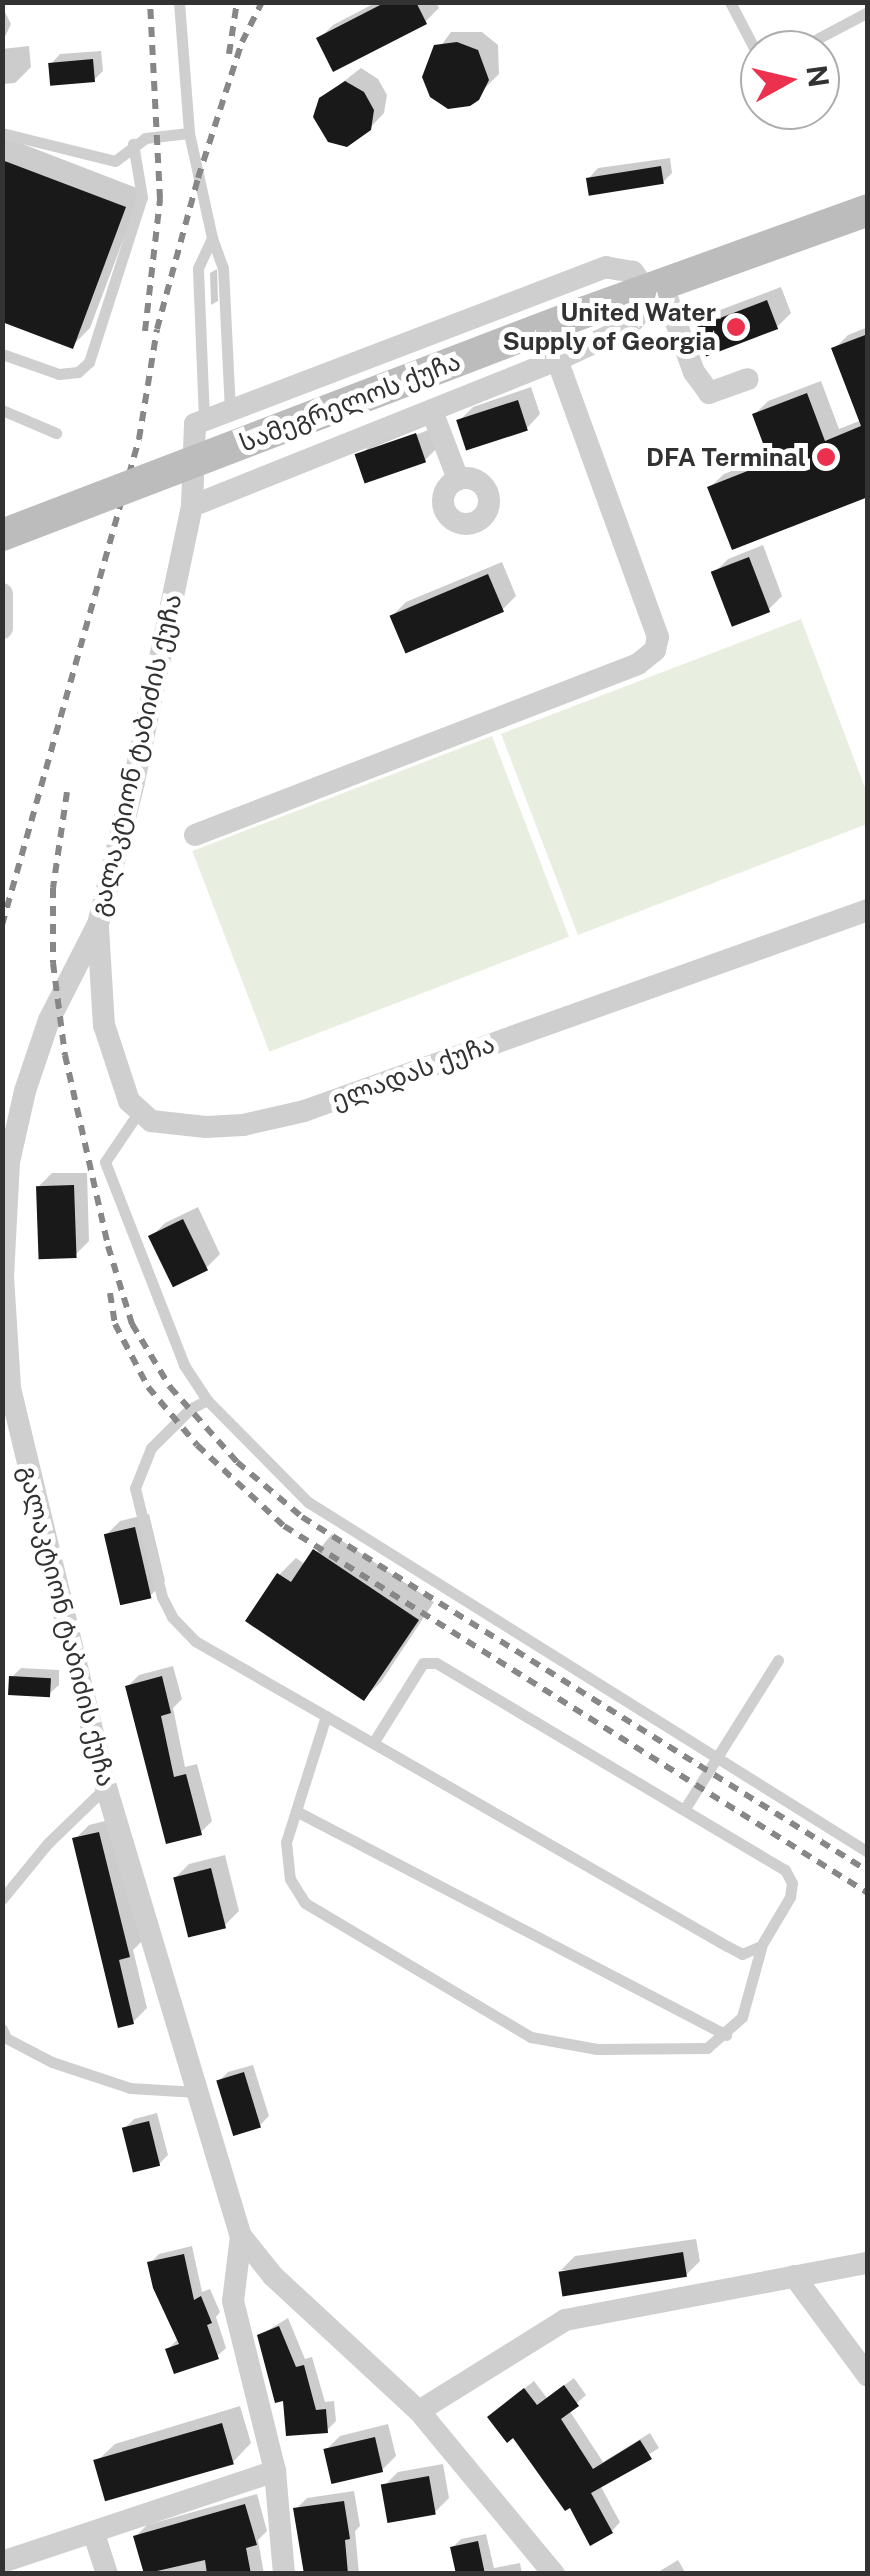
<!DOCTYPE html>
<meta charset="utf-8">
<style>
body{margin:0}
#map{position:relative;width:870px;height:2576px;overflow:hidden;background:#fff;font-family:"Public Sans","Noto Sans Georgian",sans-serif}
div>[style]{position:absolute}
.green>*{inset:0;background:#e9efe0;transform-origin:0 0}
.shadow>*{inset:0;background:#0003}
.building>*{inset:0;background:#191919;transform-origin:0 0}
.lane>*{height:11px;margin:-5.5px;padding:0 5.5px;transform-origin:5.5px;border-radius:5.5px;background:#cfcfcf}
.street>*{height:22px;margin:-11px;padding:0 11px;transform-origin:11px;border-radius:11px;background:#cfcfcf}
.street>.ring{margin:-11px;padding:0;box-sizing:content-box;background:none;border:22px solid #cfcfcf;border-radius:50%}
.secondary>*{height:32px;margin:-16px;padding:0 16px;transform-origin:16px;border-radius:16px;background:#bcbcbc}
.rail>*{height:6px;margin-top:-3px;transform-origin:0;background:repeating-linear-gradient(90deg,#878787 0 10px,transparent 0 18px)}
.secondary-bridge>*{height:32px;margin:-16px;padding:0 16px;transform-origin:16px;border-radius:16px;background:#bcbcbc}
.dots>*{width:28px;height:28px;translate:-50% -50%;box-sizing:border-box;border:5px solid #fff;border-radius:50%}
span{translate:-50% -50%;white-space:nowrap;text-align:center;line-height:1.15;-webkit-text-stroke:10px #fff;paint-order:stroke}
.poi-label{font-size:25px;color:#323232;font-weight:700}
.right{translate:-100% -50%;text-align:right}
.street-label{font-size:25px;color:#323232}
.frame{position:absolute;inset:0;border:5px solid #323232;pointer-events:none}
.north{position:absolute;left:740px;top:30px;width:100px;height:100px;box-sizing:border-box;background:#fff;border:2px solid #adadad;border-radius:50%;rotate:82deg;font-size:28px;font-weight:700;line-height:40px;text-align:center;color:#323232}
.north::after{content:'';display:block;margin:auto;width:35px;height:45px;background:#ec314f;clip-path:polygon(50% 0,100% 100%,50% 72%,0 100%)}
</style>
<div id="map">
<div class="green">
<i style="clip-path:polygon(801px 619px,867px 793px,867px 824px,578px 935px,501px 734px)"></i>
<i style="left:492px;top:736px;width:215px;height:321px;rotate:69deg"></i>
</div>
<div class="shadow">
<i style="clip-path:polygon(377px 2px,436px 2px,439px 8px,425px 22px,319px 39px,333px 25px)"></i>
<i style="clip-path:polygon(2px 6px,11px 24px,2px 43px)"></i>
<i style="clip-path:polygon(451px 32px,482px 32px,498px 45px,499px 74px,469px 104px,427px 87px,426px 66px)"></i>
<i style="clip-path:polygon(29px 46px,31px 67px,15px 83px,2px 84px,2px 49px)"></i>
<i style="clip-path:polygon(101px 51px,103px 71px,94px 80px,51px 64px,60px 54px)"></i>
<i style="clip-path:polygon(361px 68px,378px 79px,387px 95px,384px 113px,370px 128px,321px 99px)"></i>
<i style="clip-path:polygon(2px 136px,142px 190px,90px 328px,72px 346px,2px 320px)"></i>
<i style="clip-path:polygon(670px 158px,672px 173px,663px 182px,589px 178px,598px 168px)"></i>
<i style="clip-path:polygon(217px 269px,218px 301px,211px 305px,210px 273px)"></i>
<i style="clip-path:polygon(781px 287px,791px 313px,777px 327px,698px 327px,712px 313px)"></i>
<i style="clip-path:polygon(868px 327px,868px 494px,710px 487px,724px 474px,770px 456px,754px 415px,768px 401px,821px 381px,839px 429px,862px 420px,834px 349px,848px 335px)"></i>
<i style="clip-path:polygon(531px 387px,540px 414px,527px 428px,459px 421px,473px 407px)"></i>
<i style="clip-path:polygon(evenodd,430px 421px,439px 446px,425px 460px,359px 457px,372px 443px,430px 421px,426px 426px,428px 430px,372px 453px,372px 448px,426px 426px)"></i>
<i style="clip-path:polygon(763px 545px,782px 596px,768px 610px,714px 573px,728px 559px)"></i>
<i style="clip-path:polygon(502px 562px,516px 596px,502px 610px,392px 616px,406px 602px)"></i>
<i style="clip-path:polygon(52px 1173px,87px 1173px,89px 1241px,75px 1255px,38px 1187px)"></i>
<i style="clip-path:polygon(198px 1207px,220px 1254px,206px 1268px,151px 1237px,165px 1223px)"></i>
<i style="clip-path:polygon(149px 1514px,165px 1581px,151px 1595px,106px 1535px,120px 1521px)"></i>
<i style="clip-path:polygon(332px 1534px,434px 1602px,381px 1682px,364px 1698px,279px 1575px,296px 1558px,306px 1565px)"></i>
<i style="clip-path:polygon(173px 1666px,182px 1699px,173px 1708px,185px 1767px,197px 1764px,212px 1821px,200px 1833px,127px 1687px,139px 1675px)"></i>
<i style="clip-path:polygon(21px 1668px,59px 1670px,59px 1685px,49px 1694px,12px 1677px)"></i>
<i style="clip-path:polygon(113px 1819px,142px 1941px,133px 1950px,147px 2008px,133px 2022px,75px 1839px,89px 1825px)"></i>
<i style="clip-path:polygon(225px 1855px,239px 1911px,225px 1925px,175px 1878px,189px 1864px)"></i>
<i style="clip-path:polygon(253px 2065px,269px 2116px,260px 2125px,219px 2081px,228px 2072px)"></i>
<i style="clip-path:polygon(157px 2113px,168px 2155px,159px 2164px,125px 2128px,134px 2119px)"></i>
<i style="clip-path:polygon(696px 2239px,700px 2261px,686px 2275px,561px 2270px,575px 2256px)"></i>
<i style="clip-path:polygon(192px 2246px,202px 2292px,210px 2289px,220px 2312px,216px 2317px,226px 2348px,217px 2356px,168px 2349px,177px 2340px,150px 2263px,159px 2254px)"></i>
<i style="clip-path:polygon(288px 2318px,305px 2359px,312px 2357px,325px 2402px,334px 2401px,336px 2421px,327px 2430px,285px 2398px,260px 2335px)"></i>
<i style="clip-path:polygon(574px 2378px,586px 2395px,569px 2410px,603px 2462px,650px 2433px,659px 2448px,600px 2485px,620px 2522px,612px 2531px,570px 2505px,499px 2408px,534px 2381px,547px 2398px)"></i>
<i style="clip-path:polygon(240px 2406px,251px 2443px,233px 2462px,96px 2462px,115px 2444px)"></i>
<i style="clip-path:polygon(388px 2424px,396px 2456px,382px 2470px,326px 2450px,340px 2436px)"></i>
<i style="clip-path:polygon(443px 2464px,449px 2498px,435px 2512px,384px 2486px,398px 2472px)"></i>
<i style="clip-path:polygon(354px 2491px,360px 2526px,355px 2531px,359px 2574px,306px 2574px,296px 2509px,307px 2498px)"></i>
<i style="clip-path:polygon(257px 2494px,267px 2531px,258px 2540px,264px 2574px,146px 2574px,135px 2537px,147px 2525px)"></i>
<i style="clip-path:polygon(486px 2534px,494px 2568px,520px 2563px,522px 2574px,457px 2574px,452px 2548px,461px 2539px)"></i>
<i style="clip-path:polygon(678px 2560px,686px 2574px,655px 2574px)"></i>
</div>
<div class="building">
<i style="clip-path:polygon(386px 2px,416px 2px,427px 24px,333px 72px,316px 38px)"></i>
<i style="clip-path:polygon(457px 42px,478px 50px,489px 80px,479px 100px,470px 106px,448px 109px,430px 97px,422px 77px,434px 45px)"></i>
<i style="left:93px;top:59px;width:23px;height:45px;rotate:85deg"></i>
<i style="clip-path:polygon(345px 81px,364px 92px,374px 110px,371px 130px,347px 147px,328px 142px,313px 117px,319px 98px)"></i>
<i style="clip-path:polygon(2px 160px,126px 207px,73px 349px,2px 322px)"></i>
<i style="left:661px;top:166px;width:18px;height:76px;rotate:81deg"></i>
<i style="left:767px;top:300px;width:31px;height:77px;rotate:69deg"></i>
<i style="clip-path:polygon(868px 334px,868px 497px,732px 550px,707px 487px,770px 462px,752px 414px,807px 393px,825px 441px,861px 426px,831px 348px)"></i>
<i style="left:518px;top:400px;width:32px;height:65px;rotate:72deg"></i>
<i style="left:416px;top:433px;width:31px;height:65px;rotate:71deg"></i>
<i style="left:749px;top:557px;width:59px;height:41px;rotate:69deg"></i>
<i style="left:488px;top:574px;width:41px;height:107px;rotate:67deg"></i>
<i style="left:74px;top:1185px;width:73px;height:38px;rotate:88deg"></i>
<i style="left:183px;top:1219px;width:57px;height:39px;rotate:64deg"></i>
<i style="left:135px;top:1527px;width:73px;height:32px;rotate:77deg"></i>
<i style="clip-path:polygon(313px 1549px,419px 1620px,364px 1701px,245px 1621px,277px 1573px,291px 1582px)"></i>
<i style="left:9px;top:1676px;width:42px;height:19px;rotate:3deg"></i>
<i style="clip-path:polygon(162px 1676px,171px 1713px,161px 1716px,174px 1777px,186px 1774px,202px 1835px,166px 1844px,125px 1686px)"></i>
<i style="clip-path:polygon(99px 1832px,130px 1957px,119px 1960px,134px 2024px,118px 2028px,72px 1838px)"></i>
<i style="left:211px;top:1868px;width:62px;height:39px;rotate:76deg"></i>
<i style="left:244px;top:2072px;width:58px;height:29px;rotate:73deg"></i>
<i style="left:149px;top:2121px;width:46px;height:28px;rotate:76deg"></i>
<i style="left:683px;top:2252px;width:25px;height:126px;rotate:81deg"></i>
<i style="clip-path:polygon(184px 2254px,194px 2300px,201px 2296px,212px 2323px,207px 2325px,219px 2359px,174px 2374px,165px 2349px,179px 2344px,153px 2288px,147px 2262px)"></i>
<i style="clip-path:polygon(279px 2326px,296px 2367px,304px 2365px,316px 2410px,326px 2409px,328px 2433px,286px 2436px,283px 2401px,275px 2403px,257px 2335px)"></i>
<i style="clip-path:polygon(564px 2385px,579px 2406px,561px 2419px,593px 2469px,640px 2440px,652px 2459px,591px 2493px,613px 2533px,590px 2546px,570px 2508px,565px 2511px,513px 2438px,507px 2443px,487px 2417px,524px 2388px,537px 2405px)"></i>
<i style="left:222px;top:2423px;width:43px;height:134px;rotate:74deg"></i>
<i style="left:375px;top:2437px;width:36px;height:53px;rotate:77deg"></i>
<i style="left:429px;top:2476px;width:39px;height:49px;rotate:80deg"></i>
<i style="clip-path:polygon(344px 2501px,350px 2539px,345px 2540px,348px 2574px,304px 2574px,293px 2508px)"></i>
<i style="clip-path:polygon(245px 2504px,257px 2545px,246px 2548px,251px 2574px,207px 2574px,205px 2560px,144px 2574px,133px 2536px)"></i>
<i style="clip-path:polygon(478px 2541px,485px 2574px,456px 2574px,450px 2547px)"></i>
</div>
<div class="lane">
<i style="left:179px;top:2px;width:131px;rotate:85.6deg"></i>
<i style="left:189px;top:133px;width:107px;rotate:77.6deg"></i>
<i style="left:212px;top:238px;width:32px;rotate:70deg"></i>
<i style="left:223px;top:268px;width:142px;rotate:87.2deg"></i>
<i style="left:730px;top:2px;width:50px;rotate:62.4deg"></i>
<i style="left:753px;top:46px;width:11px;rotate:22deg"></i>
<i style="left:796px;top:50px;width:81px;rotate:-27.8deg"></i>
<i style="left:2px;top:133px;width:116px;rotate:13.9deg"></i>
<i style="left:115px;top:161px;width:38px;rotate:-37deg"></i>
<i style="left:145px;top:138px;width:44px;rotate:-6.5deg"></i>
<i style="left:2px;top:354px;width:60px;rotate:19.3deg"></i>
<i style="left:59px;top:374px;width:19px;rotate:-6deg"></i>
<i style="left:78px;top:372px;width:15px;rotate:-42deg"></i>
<i style="left:89px;top:362px;width:173px;rotate:-72.2deg"></i>
<i style="left:142px;top:197px;width:54px;rotate:-99.6deg"></i>
<i style="left:2px;top:410px;width:59px;rotate:23.1deg"></i>
<i style="left:204px;top:419px;width:151px;rotate:-92.3deg"></i>
<i style="left:198px;top:268px;width:33px;rotate:-65deg"></i>
<i style="left:138px;top:1113px;width:59px;rotate:124deg"></i>
<i style="left:105px;top:1162px;width:218px;rotate:68.7deg"></i>
<i style="left:184px;top:1365px;width:42px;rotate:56.7deg"></i>
<i style="left:207px;top:1400px;width:144px;rotate:45.3deg"></i>
<i style="left:308px;top:1502px;width:660px;rotate:32.01deg"></i>
<i style="left:207px;top:1400px;width:19px;rotate:152deg"></i>
<i style="left:190px;top:1409px;width:55px;rotate:135deg"></i>
<i style="left:151px;top:1448px;width:43px;rotate:111.8deg"></i>
<i style="left:135px;top:1488px;width:112px;rotate:76.1deg"></i>
<i style="left:162px;top:1597px;width:22px;rotate:63deg"></i>
<i style="left:172px;top:1617px;width:33px;rotate:46deg"></i>
<i style="left:195px;top:1641px;width:613px;rotate:29.83deg"></i>
<i style="left:727px;top:1946px;width:17px;rotate:28deg"></i>
<i style="left:742px;top:1954px;width:21px;rotate:-23deg"></i>
<i style="left:761px;top:1946px;width:57px;rotate:-59.4deg"></i>
<i style="left:790px;top:1897px;width:14px;rotate:-82deg"></i>
<i style="left:792px;top:1883px;width:15px;rotate:-118deg"></i>
<i style="left:785px;top:1870px;width:406px;rotate:-149.3deg"></i>
<i style="left:436px;top:1663px;width:13px;rotate:180deg"></i>
<i style="left:423px;top:1663px;width:94px;rotate:122deg"></i>
<i style="left:326px;top:1716px;width:132px;rotate:107.6deg"></i>
<i style="left:286px;top:1842px;width:37px;rotate:84deg"></i>
<i style="left:290px;top:1879px;width:28px;rotate:58deg"></i>
<i style="left:305px;top:1903px;width:263px;rotate:30.7deg"></i>
<i style="left:531px;top:2037px;width:67px;rotate:10.3deg"></i>
<i style="left:597px;top:2049px;width:110px;rotate:-0.5deg"></i>
<i style="left:707px;top:2048px;width:47px;rotate:-41.5deg"></i>
<i style="left:742px;top:2017px;width:72px;rotate:-74.6deg"></i>
<i style="left:684px;top:1810px;width:177px;rotate:-57.9deg"></i>
<i style="left:296px;top:1811px;width:485px;rotate:27.5deg"></i>
<i style="left:2px;top:1899px;width:72px;rotate:-50.6deg"></i>
<i style="left:48px;top:1843px;width:81px;rotate:-44deg"></i>
<i style="left:2px;top:2029px;width:10px;rotate:66deg"></i>
<i style="left:6px;top:2038px;width:52px;rotate:27.6deg"></i>
<i style="left:52px;top:2062px;width:82px;rotate:18.4deg"></i>
<i style="left:130px;top:2088px;width:67px;rotate:3.4deg"></i>
</div>
<div class="street">
<i style="left:661px;top:281px;width:97px;rotate:70.1deg"></i>
<i style="left:694px;top:372px;width:26px;rotate:54deg"></i>
<i style="left:709px;top:393px;width:41px;rotate:-19.7deg"></i>
<i style="left:432px;top:411px;width:73px;rotate:69.1deg"></i>
<i class="ring" style="left:443px;top:478px;width:24px;height:24px"></i>
<i style="left:192px;top:506px;width:393px;rotate:-21.8deg"></i>
<i style="left:557px;top:360px;width:78px;rotate:-24.9deg"></i>
<i style="left:628px;top:327px;width:27px;rotate:-51deg"></i>
<i style="left:645px;top:306px;width:19px;rotate:-93deg"></i>
<i style="left:644px;top:287px;width:19px;rotate:-126deg"></i>
<i style="left:633px;top:272px;width:27px;rotate:-170deg"></i>
<i style="left:606px;top:267px;width:440px;rotate:159.1deg"></i>
<i style="left:195px;top:424px;width:82px;rotate:92.1deg"></i>
<i style="left:192px;top:506px;width:282px;rotate:101.9deg"></i>
<i style="left:134px;top:782px;width:146px;rotate:104.2deg"></i>
<i style="left:98px;top:924px;width:108px;rotate:117deg"></i>
<i style="left:49px;top:1020px;width:75px;rotate:108.7deg"></i>
<i style="left:25px;top:1091px;width:73px;rotate:102.7deg"></i>
<i style="left:9px;top:1162px;width:114px;rotate:93deg"></i>
<i style="left:3px;top:1276px;width:112px;rotate:86.4deg"></i>
<i style="left:10px;top:1388px;width:410px;rotate:76.5deg"></i>
<i style="left:106px;top:1787px;width:469px;rotate:73.3deg"></i>
<i style="left:241px;top:2236px;width:51px;rotate:51.3deg"></i>
<i style="left:273px;top:2276px;width:199px;rotate:42.8deg"></i>
<i style="left:419px;top:2411px;width:212px;rotate:50.4deg"></i>
<i style="left:2px;top:594px;width:34px;rotate:90deg"></i>
<i style="left:195px;top:835px;width:475px;rotate:-21.1deg"></i>
<i style="left:638px;top:664px;width:22px;rotate:-39deg"></i>
<i style="left:655px;top:650px;width:13px;rotate:-77deg"></i>
<i style="left:658px;top:637px;width:295px;rotate:-110deg"></i>
<i style="left:98px;top:928px;width:97px;rotate:86.5deg"></i>
<i style="left:104px;top:1025px;width:80px;rotate:71.8deg"></i>
<i style="left:129px;top:1101px;width:30px;rotate:42deg"></i>
<i style="left:151px;top:1121px;width:55px;rotate:6.2deg"></i>
<i style="left:206px;top:1127px;width:37px;rotate:-3deg"></i>
<i style="left:243px;top:1125px;width:63px;rotate:-12.9deg"></i>
<i style="left:304px;top:1111px;width:599px;rotate:-19.62deg"></i>
<i style="left:241px;top:2236px;width:65px;rotate:97deg"></i>
<i style="left:233px;top:2301px;width:175px;rotate:76.1deg"></i>
<i style="left:275px;top:2471px;width:103px;rotate:85deg"></i>
<i style="left:794px;top:2276px;width:124px;rotate:53.5deg"></i>
<i style="left:419px;top:2411px;width:172px;rotate:-31.9deg"></i>
<i style="left:565px;top:2320px;width:308px;rotate:-10.7deg"></i>
<i style="left:94px;top:2534px;width:42px;rotate:72deg"></i>
<i style="left:2px;top:2562px;width:288px;rotate:-18.4deg"></i>
</div>
<div class="secondary">
<i style="left:585px;top:312px;width:301px;rotate:-19.8deg"></i>
</div>
<div class="rail">
<i style="left:229px;top:54px;width:53px;rotate:-81.3deg"></i>
<i style="left:145px;top:331px;width:133px;rotate:-83.5deg"></i>
<i style="left:160px;top:199px;width:197px;rotate:-92.9deg"></i>
<i style="left:67px;top:792px;width:97px;rotate:98.3deg"></i>
<i style="left:53px;top:888px;width:75px;rotate:90deg"></i>
<i style="left:53px;top:963px;width:93px;rotate:82.6deg"></i>
<i style="left:65px;top:1055px;width:196px;rotate:77.3deg"></i>
<i style="left:108px;top:1246px;width:82px;rotate:72.9deg"></i>
<i style="left:132px;top:1324px;width:74px;rotate:58.9deg"></i>
<i style="left:170px;top:1387px;width:101px;rotate:48.2deg"></i>
<i style="left:237px;top:1462px;width:85px;rotate:40.2deg"></i>
<i style="left:302px;top:1517px;width:668px;rotate:32.02deg"></i>
<i style="left:2px;top:925px;width:505px;rotate:-74.26deg"></i>
<i style="left:139px;top:439px;width:111px;rotate:-80.7deg"></i>
<i style="left:157px;top:329px;width:156px;rotate:-74.8deg"></i>
<i style="left:198px;top:178px;width:143px;rotate:-72.1deg"></i>
<i style="left:242px;top:42px;width:45px;rotate:-63.4deg"></i>
<i style="left:110px;top:1293px;width:31px;rotate:81deg"></i>
<i style="left:115px;top:1324px;width:71px;rotate:62.4deg"></i>
<i style="left:148px;top:1387px;width:76px;rotate:49.8deg"></i>
<i style="left:197px;top:1445px;width:119px;rotate:43deg"></i>
<i style="left:284px;top:1526px;width:690px;rotate:32.15deg"></i>
</div>
<div class="secondary-bridge">
<i style="left:2px;top:535px;width:624px;rotate:-20.93deg"></i>
</div>
<div class="dots">
<i style="left:736px;top:327px;background:#ec314f"></i>
<i style="left:826px;top:457px;background:#ec314f"></i>
</div>
<div class="poi-label">
<span class="right" style="left:716px;top:327px">United Water<br>Supply of Georgia</span>
<span class="right" style="left:806px;top:457px">DFA Terminal</span>
</div>
<div class="street-label">
<span style="left:350px;top:402px;rotate:-21deg">სამეგრელოს ქუჩა</span>
<span style="left:136px;top:755px;rotate:-77deg">გალაკტიონ ტაბიძის ქუჩა</span>
<span style="left:413px;top:1072px;rotate:-20deg">ელადას ქუჩა</span>
<span style="left:67px;top:1626px;rotate:76deg">გალაკტიონ ტაბიძის ქუჩა</span>
</div>
<div class="frame"></div>
<div class="north">N</div>
</div>
